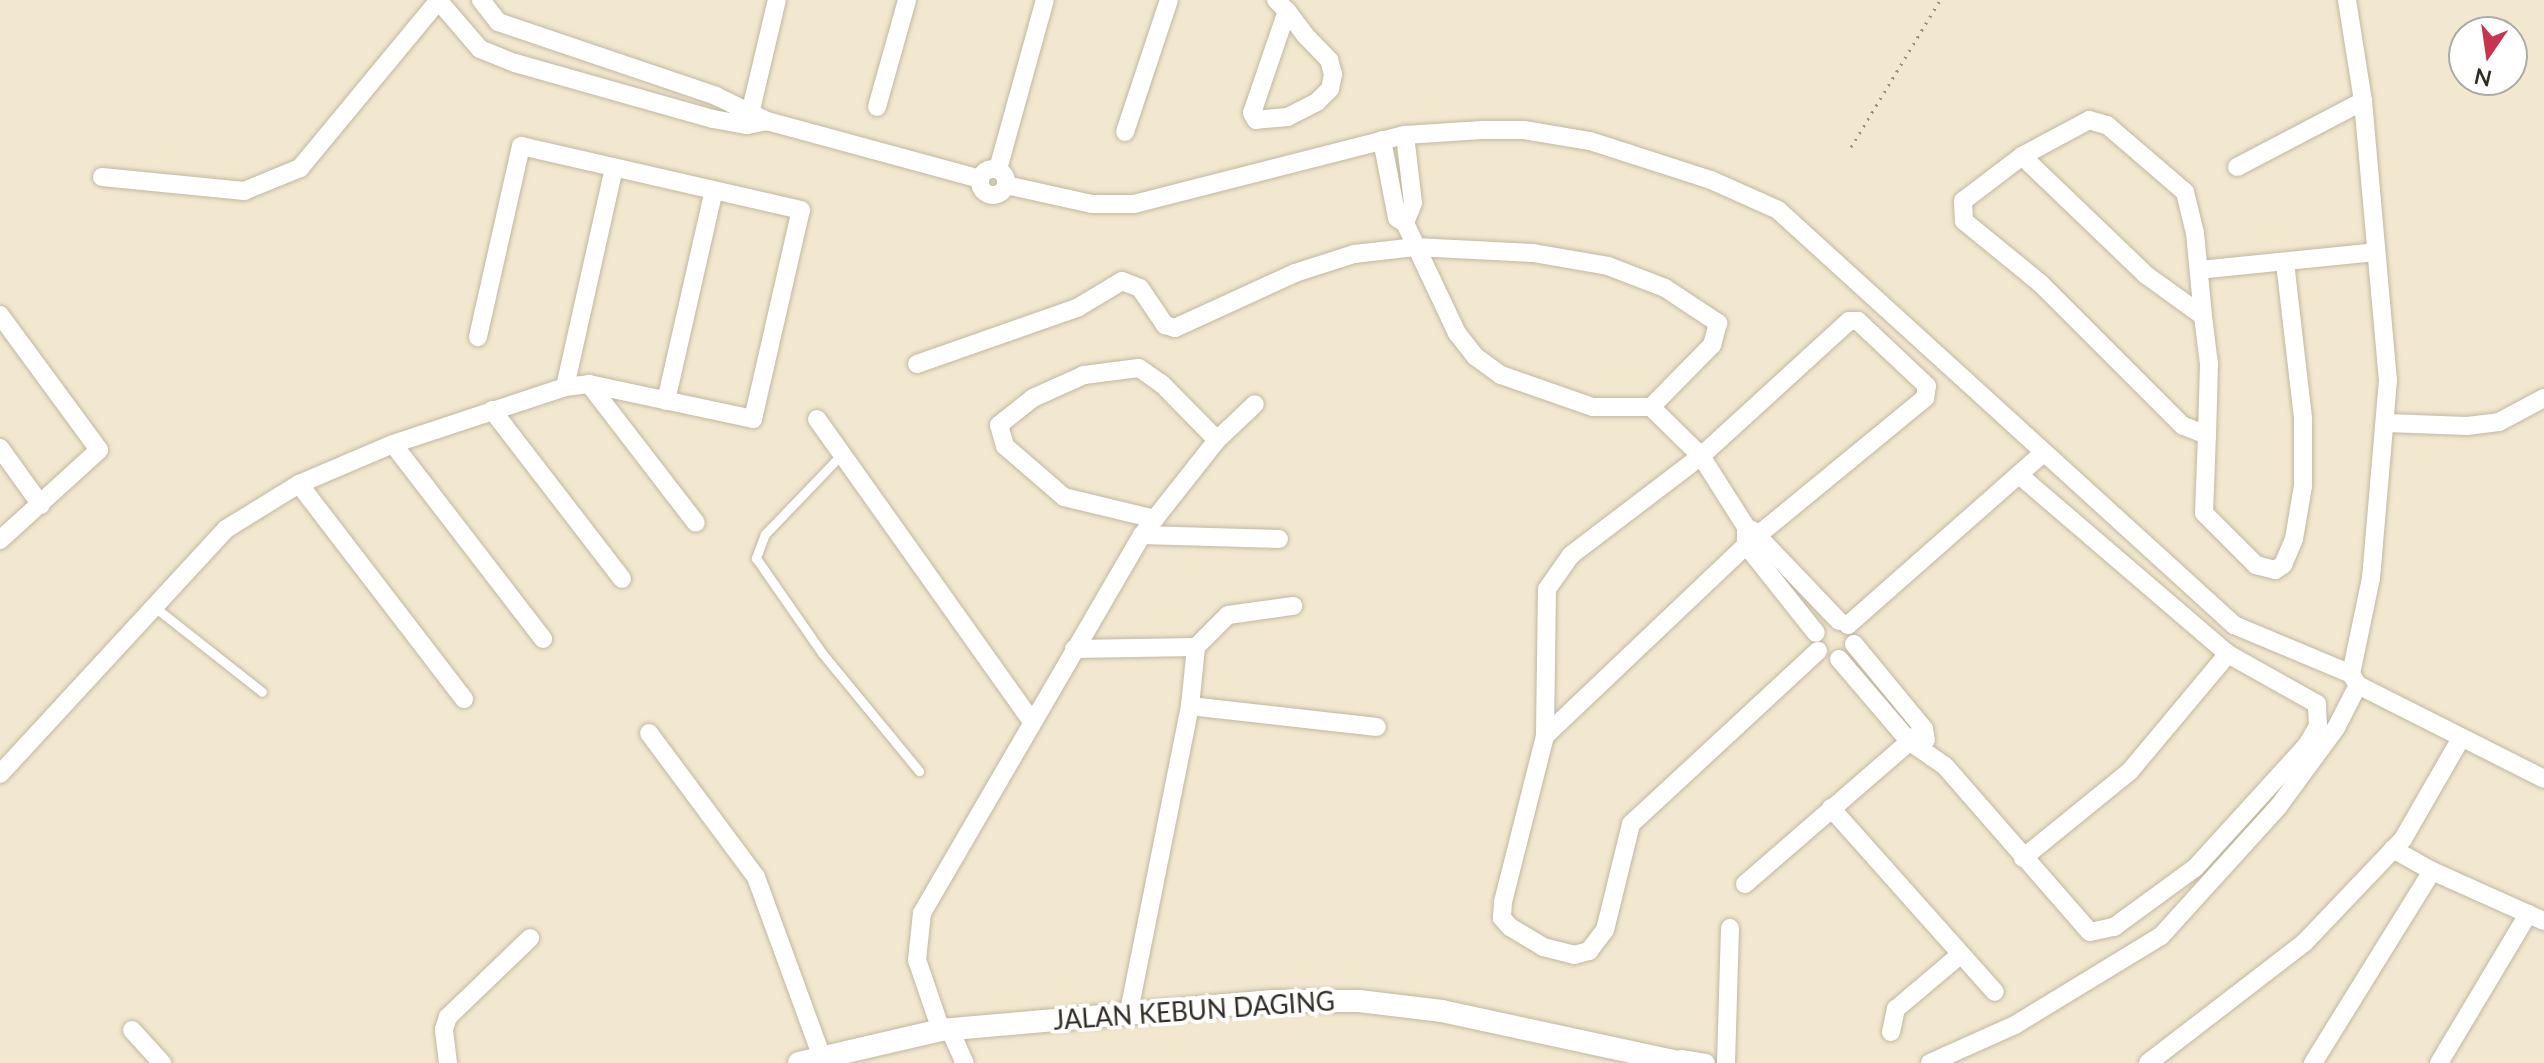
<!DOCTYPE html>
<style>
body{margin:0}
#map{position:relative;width:2544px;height:1063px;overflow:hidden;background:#f2e8d0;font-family:Lato,sans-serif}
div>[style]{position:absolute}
.path>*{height:3px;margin-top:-1.5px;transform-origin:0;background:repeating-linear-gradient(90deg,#9a9382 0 2px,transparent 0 8px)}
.roads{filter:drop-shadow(0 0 2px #c1b8a1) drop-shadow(0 0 2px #c1b8a1)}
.service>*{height:9px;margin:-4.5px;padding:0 4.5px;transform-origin:4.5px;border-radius:4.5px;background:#fff}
.minor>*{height:18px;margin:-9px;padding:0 9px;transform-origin:9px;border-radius:9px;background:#fff}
.minor>.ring{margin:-9px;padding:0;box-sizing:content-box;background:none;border:18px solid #fff;border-radius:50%}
.tertiary>*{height:22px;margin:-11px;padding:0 11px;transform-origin:11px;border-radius:11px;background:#fff}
span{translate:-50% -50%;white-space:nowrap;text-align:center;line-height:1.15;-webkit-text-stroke:8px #fff;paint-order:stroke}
.street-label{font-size:26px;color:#312d24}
.north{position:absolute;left:2448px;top:16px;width:80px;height:80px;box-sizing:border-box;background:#fff;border:2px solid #adaba7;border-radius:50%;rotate:193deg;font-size:22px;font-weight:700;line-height:32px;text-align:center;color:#312d24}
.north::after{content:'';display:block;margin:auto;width:28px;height:36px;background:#c63550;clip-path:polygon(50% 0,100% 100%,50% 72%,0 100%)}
</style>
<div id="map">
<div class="path">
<i style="left:1851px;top:147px;width:172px;rotate:-58.8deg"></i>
</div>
<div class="roads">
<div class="service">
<i style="left:841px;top:455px;width:110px;rotate:133.9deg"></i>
<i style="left:765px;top:534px;width:26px;rotate:111deg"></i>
<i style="left:756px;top:558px;width:116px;rotate:55.2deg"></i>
<i style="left:822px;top:653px;width:153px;rotate:50.6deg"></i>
<i style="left:152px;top:605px;width:140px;rotate:38.3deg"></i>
</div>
<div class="minor">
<i style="left:438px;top:0;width:65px;rotate:49.4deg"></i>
<i style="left:480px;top:49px;width:38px;rotate:22deg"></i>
<i style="left:515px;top:63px;width:206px;rotate:15.8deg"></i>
<i style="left:713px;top:119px;width:35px;rotate:10deg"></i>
<i style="left:747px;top:125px;width:20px;rotate:-11deg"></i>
<i style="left:481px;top:0;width:28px;rotate:52deg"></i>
<i style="left:498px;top:22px;width:230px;rotate:18.7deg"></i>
<i style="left:716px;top:96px;width:57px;rotate:26.1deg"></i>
<i style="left:767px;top:121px;width:221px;rotate:15.2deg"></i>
<i style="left:1276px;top:0;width:16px;rotate:45deg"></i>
<i style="left:1287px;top:11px;width:30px;rotate:53deg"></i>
<i style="left:1305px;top:35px;width:35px;rotate:46deg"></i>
<i style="left:1329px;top:60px;width:15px;rotate:74deg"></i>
<i style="left:1333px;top:74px;width:15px;rotate:101deg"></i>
<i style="left:1330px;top:89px;width:18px;rotate:135deg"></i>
<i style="left:1317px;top:102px;width:33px;rotate:153deg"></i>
<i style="left:1288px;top:117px;width:32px;rotate:175deg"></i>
<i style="left:1256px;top:120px;width:8px;rotate:-120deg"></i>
<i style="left:1252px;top:113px;width:108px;rotate:-71.1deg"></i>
<i style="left:2347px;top:0;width:102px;rotate:81deg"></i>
<i style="left:2363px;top:101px;width:280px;rotate:84.9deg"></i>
<i style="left:2388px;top:380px;width:199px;rotate:94.9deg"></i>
<i style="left:2371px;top:578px;width:98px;rotate:101.8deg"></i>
<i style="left:877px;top:107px;width:111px;rotate:-74.3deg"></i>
<i style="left:749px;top:118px;width:121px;rotate:-76.7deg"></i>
<i style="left:1125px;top:132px;width:139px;rotate:-71.6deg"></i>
<i style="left:1405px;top:135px;width:68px;rotate:83.3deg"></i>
<i style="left:1413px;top:203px;width:22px;rotate:112deg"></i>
<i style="left:1382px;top:140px;width:79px;rotate:79.1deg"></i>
<i style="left:1397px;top:218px;width:9px;rotate:32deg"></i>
<i style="left:1405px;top:223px;width:122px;rotate:64.7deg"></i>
<i style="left:1457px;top:333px;width:31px;rotate:52deg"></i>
<i style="left:1476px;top:357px;width:31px;rotate:36deg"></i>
<i style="left:1501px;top:375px;width:97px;rotate:19.2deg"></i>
<i style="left:1593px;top:407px;width:58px"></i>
<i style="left:1651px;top:407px;width:70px;rotate:44.4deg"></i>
<i style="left:1701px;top:456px;width:84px;rotate:57.6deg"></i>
<i style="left:1746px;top:527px;width:18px;rotate:90deg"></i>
<i style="left:1746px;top:545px;width:112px;rotate:51.5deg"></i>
<i style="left:2022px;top:156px;width:172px;rotate:43.8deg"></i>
<i style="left:2146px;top:275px;width:70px;rotate:35.7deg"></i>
<i style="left:2203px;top:316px;width:48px;rotate:82.9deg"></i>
<i style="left:2209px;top:364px;width:71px;rotate:91.6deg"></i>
<i style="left:2207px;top:435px;width:26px;rotate:-159deg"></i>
<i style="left:2183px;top:426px;width:202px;rotate:-135deg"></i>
<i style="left:2040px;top:283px;width:98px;rotate:-140.8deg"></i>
<i style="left:1964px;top:221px;width:20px;rotate:-93deg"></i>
<i style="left:1963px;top:201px;width:74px;rotate:-37.3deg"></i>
<i style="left:2022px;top:156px;width:76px;rotate:-28.2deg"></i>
<i style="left:2089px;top:120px;width:19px;rotate:16deg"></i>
<i style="left:2107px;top:125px;width:103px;rotate:40.7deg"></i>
<i style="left:2185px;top:192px;width:42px;rotate:76.3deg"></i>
<i style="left:2195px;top:233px;width:83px;rotate:84.5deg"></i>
<i style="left:2237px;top:167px;width:142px;rotate:-27.6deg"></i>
<i class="ring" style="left:980px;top:169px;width:8px;height:8px"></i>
<i style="left:998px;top:169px;width:175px;rotate:-74.5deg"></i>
<i style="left:102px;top:177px;width:143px;rotate:5.6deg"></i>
<i style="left:244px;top:191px;width:61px;rotate:-22.3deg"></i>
<i style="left:300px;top:168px;width:218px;rotate:-50.4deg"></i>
<i style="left:1006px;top:185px;width:88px;rotate:12.5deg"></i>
<i style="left:1092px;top:204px;width:42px"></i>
<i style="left:1134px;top:204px;width:280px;rotate:-14.3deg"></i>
<i style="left:1405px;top:135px;width:77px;rotate:-3.7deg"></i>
<i style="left:1482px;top:130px;width:42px"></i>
<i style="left:1524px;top:130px;width:67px;rotate:9.5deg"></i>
<i style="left:1590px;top:141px;width:127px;rotate:17.9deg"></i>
<i style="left:1711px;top:180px;width:73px;rotate:24.1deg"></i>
<i style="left:1778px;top:210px;width:617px;rotate:42.3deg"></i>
<i style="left:2234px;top:625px;width:127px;rotate:22.7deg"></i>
<i style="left:2351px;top:674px;width:13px;rotate:58deg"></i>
<i style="left:2358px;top:685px;width:208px;rotate:26.8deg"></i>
<i style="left:2199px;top:270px;width:178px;rotate:-5.8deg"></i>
<i style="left:0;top:315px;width:167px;rotate:53.7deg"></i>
<i style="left:99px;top:450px;width:134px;rotate:137.7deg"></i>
<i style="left:917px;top:364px;width:170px;rotate:-19.3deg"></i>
<i style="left:1077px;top:308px;width:52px;rotate:-31deg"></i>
<i style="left:1122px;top:281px;width:19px;rotate:21deg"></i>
<i style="left:1140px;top:288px;width:45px;rotate:56deg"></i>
<i style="left:1165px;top:325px;width:10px;rotate:17deg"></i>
<i style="left:1175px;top:328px;width:132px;rotate:-24.6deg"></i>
<i style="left:1295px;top:273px;width:62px;rotate:-17.9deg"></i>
<i style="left:1354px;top:254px;width:61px;rotate:-6.5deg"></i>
<i style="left:1415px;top:247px;width:118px;rotate:2.9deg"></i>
<i style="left:1533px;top:253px;width:76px;rotate:9.8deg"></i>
<i style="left:1608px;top:266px;width:61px;rotate:21.1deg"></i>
<i style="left:1665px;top:288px;width:64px;rotate:33.4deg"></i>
<i style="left:1718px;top:323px;width:23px;rotate:105deg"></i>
<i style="left:1712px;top:345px;width:87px;rotate:134.5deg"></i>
<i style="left:589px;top:384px;width:175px;rotate:52.4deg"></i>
<i style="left:565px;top:387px;width:224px;rotate:-77.4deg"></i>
<i style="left:666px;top:401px;width:216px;rotate:-77.2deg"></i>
<i style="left:492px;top:410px;width:213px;rotate:52.4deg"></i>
<i style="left:817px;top:419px;width:372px;rotate:54.6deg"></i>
<i style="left:2387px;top:423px;width:80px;rotate:2.1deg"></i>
<i style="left:2467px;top:426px;width:32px;rotate:-7deg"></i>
<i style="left:2499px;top:422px;width:51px;rotate:-28.1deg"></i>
<i style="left:2207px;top:435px;width:78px;rotate:92.2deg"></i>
<i style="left:2204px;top:513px;width:74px;rotate:45deg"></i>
<i style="left:2256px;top:565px;width:20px;rotate:15deg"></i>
<i style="left:2275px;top:570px;width:9px;rotate:-32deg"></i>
<i style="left:2283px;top:565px;width:28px;rotate:-67deg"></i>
<i style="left:2294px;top:539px;width:54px;rotate:-80.4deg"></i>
<i style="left:2303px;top:486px;width:68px;rotate:-90deg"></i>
<i style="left:2303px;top:418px;width:157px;rotate:-96.6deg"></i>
<i style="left:393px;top:444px;width:246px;rotate:52.4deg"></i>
<i style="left:0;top:448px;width:70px;rotate:54.3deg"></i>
<i style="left:299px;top:484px;width:271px;rotate:52.5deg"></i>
<i style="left:1155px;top:519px;width:94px;rotate:-166.4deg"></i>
<i style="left:1064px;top:497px;width:78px;rotate:-139.2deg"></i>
<i style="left:1005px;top:446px;width:22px;rotate:-106deg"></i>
<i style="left:999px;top:425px;width:43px;rotate:-38.5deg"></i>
<i style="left:1033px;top:398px;width:56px;rotate:-24.3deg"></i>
<i style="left:1084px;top:375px;width:55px;rotate:-7.3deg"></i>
<i style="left:1139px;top:368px;width:28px;rotate:35deg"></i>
<i style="left:1162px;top:384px;width:78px;rotate:45.5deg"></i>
<i style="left:1752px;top:530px;width:126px;rotate:46.3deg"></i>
<i style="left:1142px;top:535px;width:137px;rotate:1.7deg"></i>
<i style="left:1848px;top:625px;width:259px;rotate:-41.4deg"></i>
<i style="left:1854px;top:644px;width:110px;rotate:50.5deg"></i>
<i style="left:1924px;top:729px;width:11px;rotate:80deg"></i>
<i style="left:1196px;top:647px;width:45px;rotate:-45deg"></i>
<i style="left:1228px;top:615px;width:66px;rotate:-7.9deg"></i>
<i style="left:1074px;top:649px;width:122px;rotate:-0.9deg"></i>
<i style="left:1196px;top:647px;width:59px;rotate:95.8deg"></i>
<i style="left:1190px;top:706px;width:310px;rotate:101.3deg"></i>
<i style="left:1839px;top:659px;width:108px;rotate:49.5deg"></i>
<i style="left:1909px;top:741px;width:44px;rotate:34.8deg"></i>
<i style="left:1945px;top:766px;width:220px;rotate:48.9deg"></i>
<i style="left:2090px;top:932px;width:25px;rotate:-12deg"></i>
<i style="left:2114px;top:927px;width:100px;rotate:-36.1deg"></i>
<i style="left:2195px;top:868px;width:166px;rotate:-47.7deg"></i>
<i style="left:2307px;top:745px;width:22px;rotate:-60deg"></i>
<i style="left:2318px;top:726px;width:22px;rotate:-93deg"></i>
<i style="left:2317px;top:704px;width:102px;rotate:-150.7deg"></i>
<i style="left:2228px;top:654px;width:275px;rotate:-139.4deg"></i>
<i style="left:1190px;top:706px;width:188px;rotate:6.4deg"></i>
<i style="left:649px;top:733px;width:179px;rotate:53.4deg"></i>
<i style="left:756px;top:877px;width:189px;rotate:69.9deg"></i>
<i style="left:1545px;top:736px;width:277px;rotate:-43.5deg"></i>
<i style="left:1746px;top:545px;width:232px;rotate:-39.4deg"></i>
<i style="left:1925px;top:398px;width:12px;rotate:-81deg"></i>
<i style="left:1927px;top:386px;width:95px;rotate:-136.7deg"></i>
<i style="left:1858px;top:321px;width:9px;rotate:180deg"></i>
<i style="left:1849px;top:321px;width:200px;rotate:137.6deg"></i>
<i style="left:1701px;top:456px;width:163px;rotate:142.7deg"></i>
<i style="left:1571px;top:555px;width:42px;rotate:125.2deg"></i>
<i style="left:1547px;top:589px;width:147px;rotate:90.8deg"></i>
<i style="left:1545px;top:736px;width:171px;rotate:104.2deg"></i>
<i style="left:1503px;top:902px;width:16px;rotate:94deg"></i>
<i style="left:1502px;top:918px;width:12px;rotate:48deg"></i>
<i style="left:1510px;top:927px;width:39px;rotate:31deg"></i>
<i style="left:1543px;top:947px;width:32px;rotate:14deg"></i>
<i style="left:1574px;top:955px;width:16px;rotate:-15deg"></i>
<i style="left:1589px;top:951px;width:26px;rotate:-53deg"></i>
<i style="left:1605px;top:930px;width:109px;rotate:-76.2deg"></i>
<i style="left:1631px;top:824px;width:255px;rotate:-42.8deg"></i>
<i style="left:0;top:774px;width:333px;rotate:-47.3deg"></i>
<i style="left:226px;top:529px;width:86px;rotate:-31.7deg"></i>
<i style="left:299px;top:484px;width:102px;rotate:-23.1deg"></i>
<i style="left:393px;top:444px;width:181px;rotate:-18.3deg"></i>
<i style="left:565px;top:387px;width:24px;rotate:-7deg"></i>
<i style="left:589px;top:384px;width:168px;rotate:12deg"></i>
<i style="left:753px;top:419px;width:214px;rotate:-77.1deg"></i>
<i style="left:801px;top:210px;width:287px;rotate:-167.1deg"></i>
<i style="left:521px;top:146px;width:196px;rotate:102.7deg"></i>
<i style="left:1831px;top:808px;width:246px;rotate:48.3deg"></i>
<i style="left:2023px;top:858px;width:138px;rotate:-39.1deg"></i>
<i style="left:2130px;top:771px;width:153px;rotate:-50.1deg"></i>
<i style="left:2432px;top:871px;width:123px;rotate:24.1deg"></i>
<i style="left:1745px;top:884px;width:237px;rotate:-40.9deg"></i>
<i style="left:132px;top:1030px;width:45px;rotate:47.7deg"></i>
<i style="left:941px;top:1030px;width:74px;rotate:-108.9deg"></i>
<i style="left:917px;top:960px;width:47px;rotate:-83.9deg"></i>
<i style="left:922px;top:913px;width:437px;rotate:-59.8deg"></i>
<i style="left:1142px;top:535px;width:121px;rotate:-51.7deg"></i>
<i style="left:1217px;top:440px;width:52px;rotate:-43.5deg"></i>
<i style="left:950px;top:1030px;width:36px;rotate:66deg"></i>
<i style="left:1891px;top:1032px;width:24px;rotate:-78deg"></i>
<i style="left:1896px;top:1009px;width:85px;rotate:-40.2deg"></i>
<i style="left:1681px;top:1059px;width:25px;rotate:9deg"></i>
<i style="left:448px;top:1063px;width:34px;rotate:-97deg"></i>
<i style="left:444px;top:1029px;width:13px;rotate:-72deg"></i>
<i style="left:448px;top:1017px;width:114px;rotate:-43.9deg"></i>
<i style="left:1726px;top:1063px;width:135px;rotate:-88.3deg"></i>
<i style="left:1930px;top:1063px;width:93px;rotate:-24.1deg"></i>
<i style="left:2015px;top:1025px;width:171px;rotate:-31.4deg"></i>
<i style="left:2161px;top:936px;width:174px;rotate:-47.8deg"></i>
<i style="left:2278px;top:807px;width:98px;rotate:-53.7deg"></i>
<i style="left:2336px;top:728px;width:48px;rotate:-62.9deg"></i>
<i style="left:2148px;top:1063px;width:197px;rotate:-37.6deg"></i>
<i style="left:2304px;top:943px;width:144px;rotate:-46.4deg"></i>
<i style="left:2403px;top:839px;width:116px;rotate:-60.1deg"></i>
<i style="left:2313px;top:1063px;width:226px;rotate:-58.2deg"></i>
<i style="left:2432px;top:871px;width:45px;rotate:-150.6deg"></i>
<i style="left:2439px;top:1063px;width:174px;rotate:-59.1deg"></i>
</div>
<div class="tertiary">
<i style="left:799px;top:1063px;width:146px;rotate:-13.1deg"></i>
<i style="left:941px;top:1030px;width:333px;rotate:-5deg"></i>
<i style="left:1273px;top:1001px;width:86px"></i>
<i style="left:1359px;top:1001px;width:84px;rotate:6.9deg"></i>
<i style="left:1442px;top:1011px;width:247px;rotate:12.2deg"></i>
</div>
</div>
<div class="street-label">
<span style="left:1194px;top:1011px;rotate:-4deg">JALAN KEBUN DAGING</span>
</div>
<div class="north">N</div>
</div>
